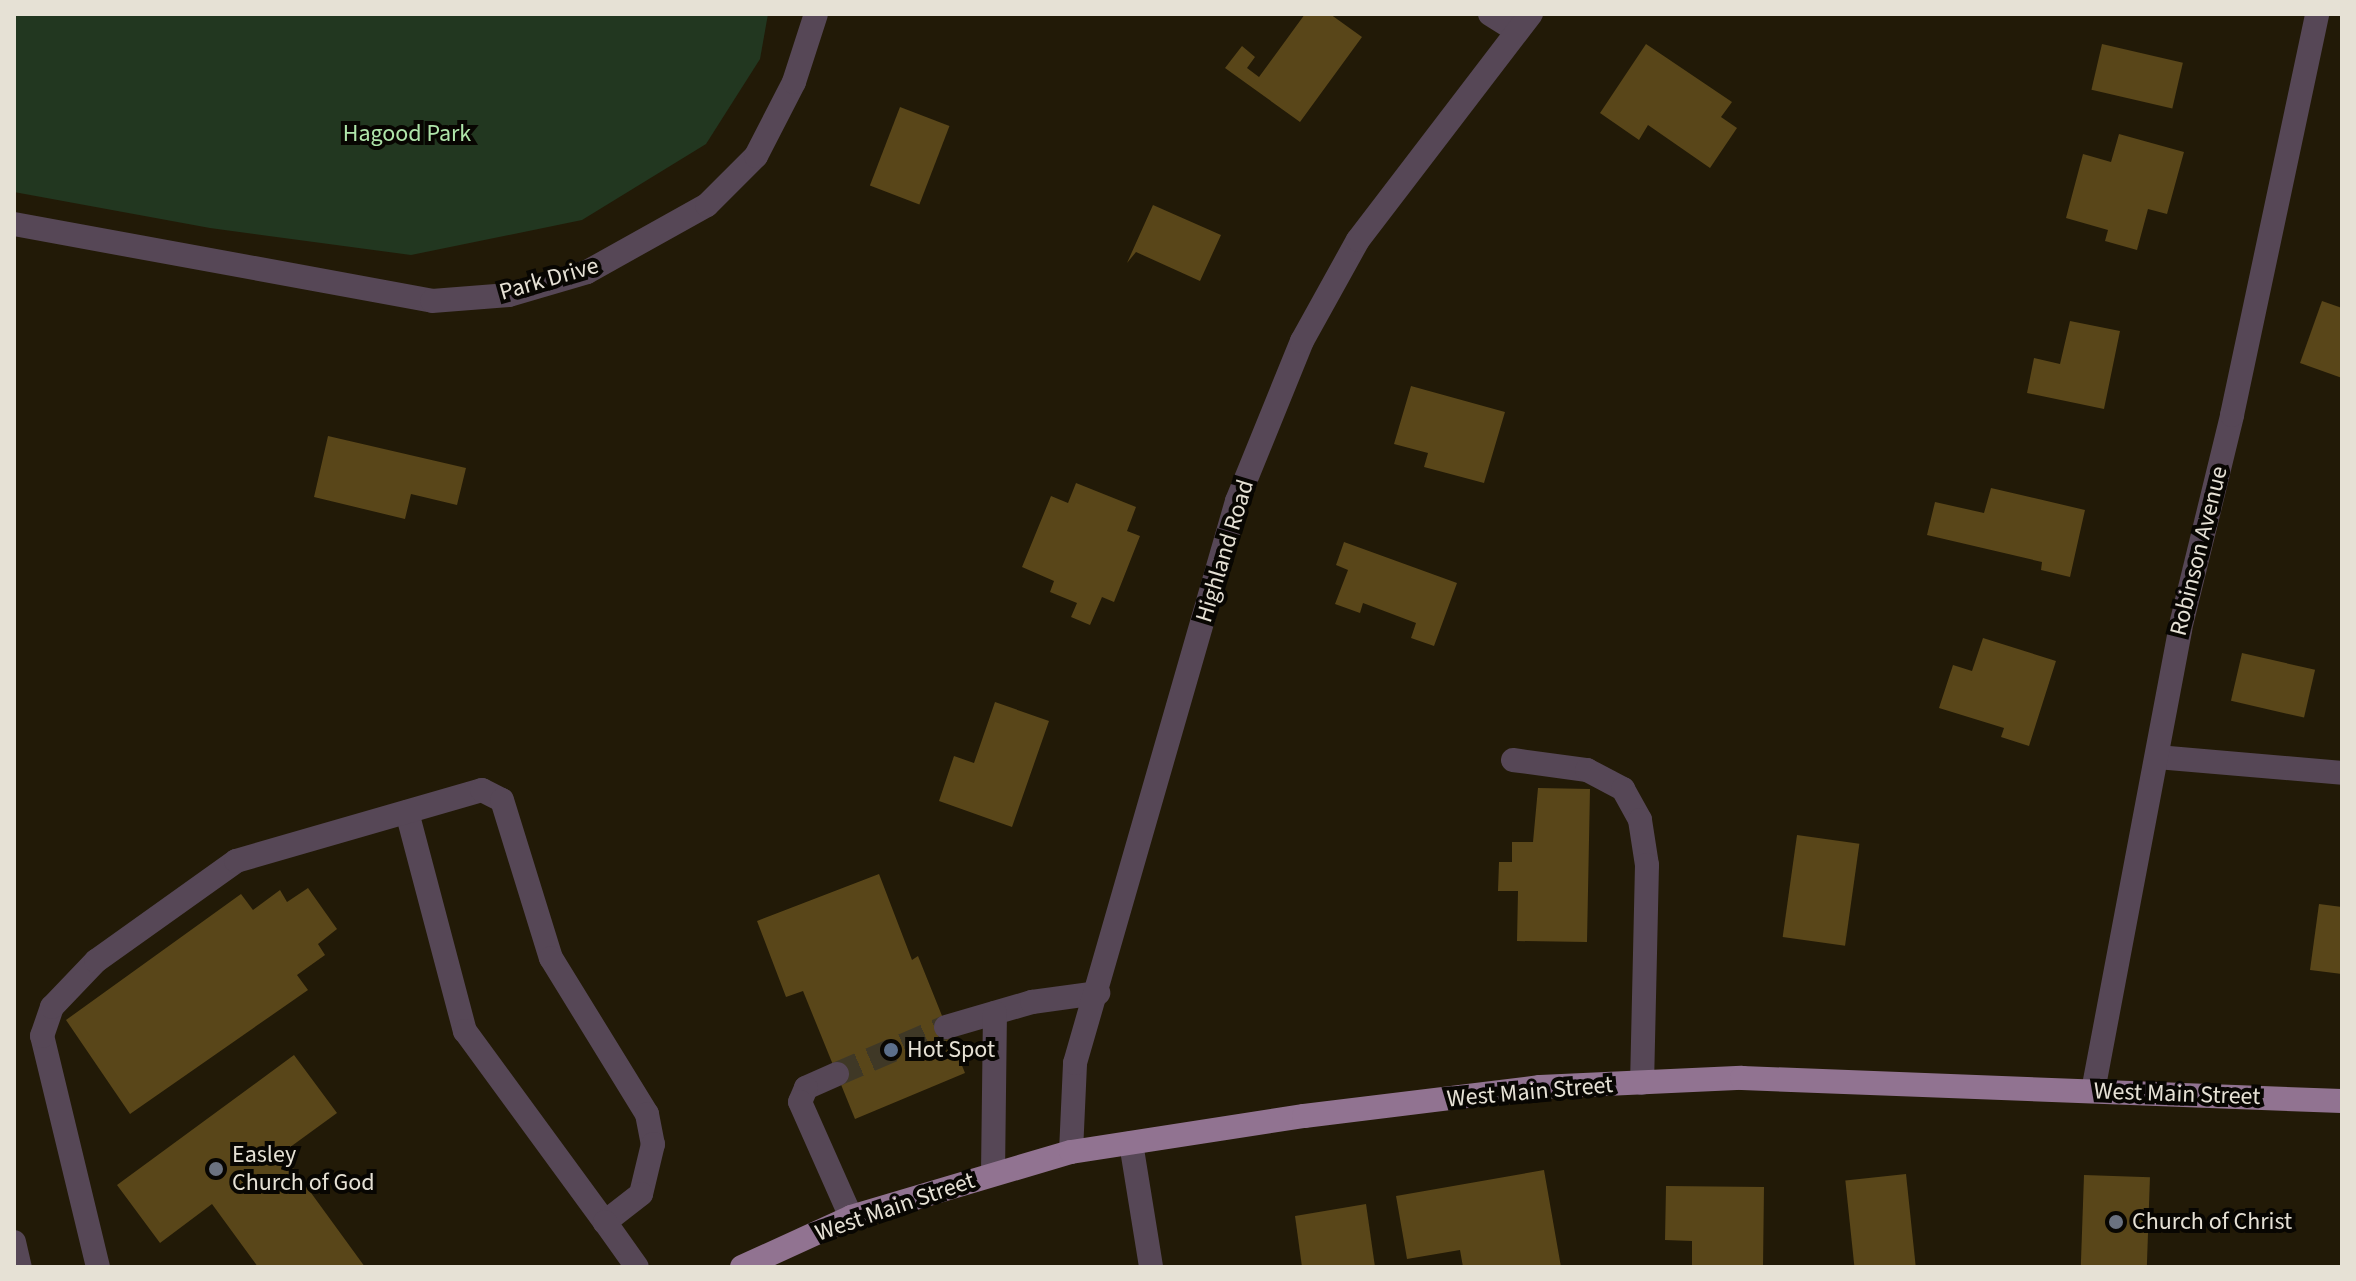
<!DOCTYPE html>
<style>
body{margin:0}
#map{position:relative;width:2356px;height:1281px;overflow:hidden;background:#221a07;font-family:"Source Sans 3",sans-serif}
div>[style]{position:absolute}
.green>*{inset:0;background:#223720}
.building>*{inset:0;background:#594619;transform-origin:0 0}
.minor-tunnel>*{height:24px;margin-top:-12px;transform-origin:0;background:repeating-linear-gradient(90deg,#3f3826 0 24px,transparent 0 36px)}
.minor>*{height:24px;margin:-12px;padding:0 12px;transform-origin:12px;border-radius:12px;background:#564756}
.major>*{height:24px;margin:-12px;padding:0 12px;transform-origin:12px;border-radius:12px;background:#917391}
.dots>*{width:22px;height:22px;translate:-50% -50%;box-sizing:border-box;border:4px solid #080602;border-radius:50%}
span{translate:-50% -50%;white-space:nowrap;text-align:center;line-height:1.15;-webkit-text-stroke:8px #080602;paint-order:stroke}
.park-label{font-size:24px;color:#afe5aa}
.street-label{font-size:24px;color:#e6e1d5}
.poi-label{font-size:24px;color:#e6e1d5}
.left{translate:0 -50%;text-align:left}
.frame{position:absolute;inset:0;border:16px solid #e6e1d5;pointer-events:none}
</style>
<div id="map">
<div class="green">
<i style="clip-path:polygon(14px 14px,768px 14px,760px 59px,706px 144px,582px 220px,411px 255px,210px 228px,14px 192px)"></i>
</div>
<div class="building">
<i style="clip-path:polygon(1305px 14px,1330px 14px,1362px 37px,1300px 122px,1225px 68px,1242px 46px,1255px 57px,1247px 68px,1259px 77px)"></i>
<i style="clip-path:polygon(1646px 44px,1732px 102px,1721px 117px,1737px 128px,1710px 168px,1648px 125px,1639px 140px,1600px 113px)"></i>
<i style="left:2102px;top:44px;width:83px;height:47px;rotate:13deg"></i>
<i style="left:900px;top:107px;width:53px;height:84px;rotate:21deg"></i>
<i style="clip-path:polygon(2119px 134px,2184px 152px,2167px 214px,2148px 209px,2137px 250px,2105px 241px,2108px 230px,2066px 218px,2083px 154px,2111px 162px)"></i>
<i style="clip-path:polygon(1153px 205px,1221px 235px,1200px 281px,1136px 252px,1127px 263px)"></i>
<i style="clip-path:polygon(2322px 301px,2342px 308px,2342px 378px,2300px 363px)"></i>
<i style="clip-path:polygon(2070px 321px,2120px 331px,2104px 409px,2027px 393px,2034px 358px,2060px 364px)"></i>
<i style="clip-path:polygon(1411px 386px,1505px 412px,1484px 483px,1424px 467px,1428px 453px,1394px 444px)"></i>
<i style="clip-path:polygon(328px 436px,466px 468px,457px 505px,411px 494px,405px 519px,314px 497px)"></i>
<i style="clip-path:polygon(1076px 483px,1136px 507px,1127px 531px,1140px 536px,1114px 602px,1102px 597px,1090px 625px,1071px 617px,1077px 603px,1050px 592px,1054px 581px,1022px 567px,1051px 496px,1068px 503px)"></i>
<i style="clip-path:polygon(1991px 488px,2085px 510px,2070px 577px,2041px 570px,2042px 562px,1927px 535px,1935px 502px,1984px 513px)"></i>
<i style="clip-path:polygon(1344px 542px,1457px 583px,1434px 646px,1411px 638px,1416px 623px,1363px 603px,1360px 613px,1335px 604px,1348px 570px,1336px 565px)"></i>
<i style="clip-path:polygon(1983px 638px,2056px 661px,2029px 746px,2001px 737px,2004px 728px,1939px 708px,1953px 665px,1972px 671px)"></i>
<i style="left:2242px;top:653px;width:75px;height:49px;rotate:13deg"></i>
<i style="clip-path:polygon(995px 702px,1049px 721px,1012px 827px,939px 801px,954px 756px,974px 763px)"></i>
<i style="clip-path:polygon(1538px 788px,1590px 789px,1587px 942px,1517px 941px,1518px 891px,1498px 891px,1499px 862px,1512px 862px,1512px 842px,1533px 842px)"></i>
<i style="left:1797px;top:835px;width:63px;height:103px;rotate:8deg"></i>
<i style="clip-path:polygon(879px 874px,912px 960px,918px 956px,965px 1073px,855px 1119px,803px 991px,786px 997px,757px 921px)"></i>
<i style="clip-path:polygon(308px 888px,337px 929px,318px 944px,325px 955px,297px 975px,308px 990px,130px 1114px,66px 1020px,241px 894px,253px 910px,280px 890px,287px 902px)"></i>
<i style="clip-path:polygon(2319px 904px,2342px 907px,2342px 974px,2310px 970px)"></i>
<i style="clip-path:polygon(294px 1055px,337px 1113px,282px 1153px,365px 1267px,258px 1267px,212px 1204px,160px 1243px,117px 1185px)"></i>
<i style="clip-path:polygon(1544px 1170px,1561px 1267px,1463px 1267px,1460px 1250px,1407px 1259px,1396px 1196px)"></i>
<i style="left:1906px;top:1174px;width:93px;height:61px;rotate:84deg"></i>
<i style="left:2084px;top:1175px;width:66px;height:92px;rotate:2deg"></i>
<i style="clip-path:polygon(1666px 1186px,1764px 1187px,1763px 1267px,1692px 1267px,1692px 1241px,1665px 1240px)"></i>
<i style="clip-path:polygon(1366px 1204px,1375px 1267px,1302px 1267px,1295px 1216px)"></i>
</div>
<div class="minor-tunnel">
<i style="left:837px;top:1074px;width:119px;rotate:-23.3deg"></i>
</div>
<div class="minor">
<i style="left:1490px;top:14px;width:32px;rotate:32deg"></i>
<i style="left:14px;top:224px;width:425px;rotate:10.4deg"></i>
<i style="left:432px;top:301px;width:77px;rotate:-4.5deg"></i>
<i style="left:509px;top:295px;width:81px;rotate:-16.4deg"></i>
<i style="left:587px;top:272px;width:137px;rotate:-29.2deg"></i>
<i style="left:707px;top:205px;width:69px;rotate:-45deg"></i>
<i style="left:756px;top:156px;width:83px;rotate:-62.8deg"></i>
<i style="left:794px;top:82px;width:71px;rotate:-72.1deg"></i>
<i style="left:2157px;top:757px;width:186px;rotate:4.9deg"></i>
<i style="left:1513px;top:760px;width:75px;rotate:7.7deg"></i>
<i style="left:1587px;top:770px;width:41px;rotate:27.8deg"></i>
<i style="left:1623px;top:789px;width:35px;rotate:61deg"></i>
<i style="left:1640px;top:820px;width:46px;rotate:81.2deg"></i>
<i style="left:1647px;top:865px;width:218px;rotate:91.3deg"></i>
<i style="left:407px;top:812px;width:227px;rotate:75.2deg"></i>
<i style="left:465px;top:1031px;width:237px;rotate:53.8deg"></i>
<i style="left:946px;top:1027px;width:90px;rotate:-16.2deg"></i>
<i style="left:1032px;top:1002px;width:67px;rotate:-7.8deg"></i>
<i style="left:837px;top:1074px;width:34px;rotate:156deg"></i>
<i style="left:806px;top:1088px;width:15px;rotate:113deg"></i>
<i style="left:800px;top:1102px;width:126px;rotate:66.1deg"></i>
<i style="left:2093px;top:1091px;width:470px;rotate:-79.3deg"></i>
<i style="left:2180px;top:629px;width:220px;rotate:-76.3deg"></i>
<i style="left:2232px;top:415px;width:410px;rotate:-78deg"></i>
<i style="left:1131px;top:1143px;width:126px;rotate:80.8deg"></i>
<i style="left:1071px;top:1152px;width:89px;rotate:-87.4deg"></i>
<i style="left:1075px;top:1063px;width:585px;rotate:-73.92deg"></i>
<i style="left:1237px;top:501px;width:173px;rotate:-67.9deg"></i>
<i style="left:1302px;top:341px;width:115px;rotate:-61deg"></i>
<i style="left:1358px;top:240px;width:285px;rotate:-52.6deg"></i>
<i style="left:993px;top:1174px;width:161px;rotate:-89.3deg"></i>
<i style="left:14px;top:1242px;width:26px;rotate:77deg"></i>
<i style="left:98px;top:1267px;width:238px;rotate:-103.6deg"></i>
<i style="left:42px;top:1036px;width:31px;rotate:-71deg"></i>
<i style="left:52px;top:1007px;width:64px;rotate:-46.3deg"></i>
<i style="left:96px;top:961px;width:172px;rotate:-35.5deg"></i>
<i style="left:236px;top:861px;width:256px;rotate:-16.1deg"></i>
<i style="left:482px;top:790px;width:22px;rotate:27deg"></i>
<i style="left:502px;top:800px;width:165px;rotate:72.8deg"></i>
<i style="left:551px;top:958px;width:183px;rotate:58.4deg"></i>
<i style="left:647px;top:1114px;width:31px;rotate:79deg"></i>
<i style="left:653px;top:1144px;width:51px;rotate:103.5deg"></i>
<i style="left:641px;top:1194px;width:46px;rotate:142.1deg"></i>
<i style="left:605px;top:1222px;width:55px;rotate:54.6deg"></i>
</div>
<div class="major">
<i style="left:742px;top:1267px;width:120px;rotate:-24.6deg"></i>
<i style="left:851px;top:1217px;width:229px;rotate:-16.5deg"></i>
<i style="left:1071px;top:1152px;width:236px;rotate:-8.8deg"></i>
<i style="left:1304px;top:1116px;width:238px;rotate:-7deg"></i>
<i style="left:1540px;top:1087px;width:202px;rotate:-2.6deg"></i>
<i style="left:1742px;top:1078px;width:600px;rotate:2.2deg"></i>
</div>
<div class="dots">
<i style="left:891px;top:1050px;background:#5c6f8a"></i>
<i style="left:216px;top:1169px;background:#6b7280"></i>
<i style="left:2116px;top:1222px;background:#6b7280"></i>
</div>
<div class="park-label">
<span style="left:407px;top:134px">Hagood Park</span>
</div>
<div class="street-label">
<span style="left:549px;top:279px;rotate:-16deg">Park Drive</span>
<span style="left:1225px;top:551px;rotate:-73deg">Highland Road</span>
<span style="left:2199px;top:551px;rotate:-76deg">Robinson Avenue</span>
<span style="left:1530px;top:1092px;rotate:-5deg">West Main Street</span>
<span style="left:2177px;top:1094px;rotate:2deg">West Main Street</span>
<span style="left:895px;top:1207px;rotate:-19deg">West Main Street</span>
</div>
<div class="poi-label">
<span class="left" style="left:907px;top:1050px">Hot Spot</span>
<span class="left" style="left:232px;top:1169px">Easley<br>Church of God</span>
<span class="left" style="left:2132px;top:1222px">Church of Christ</span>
</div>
<div class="frame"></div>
</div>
